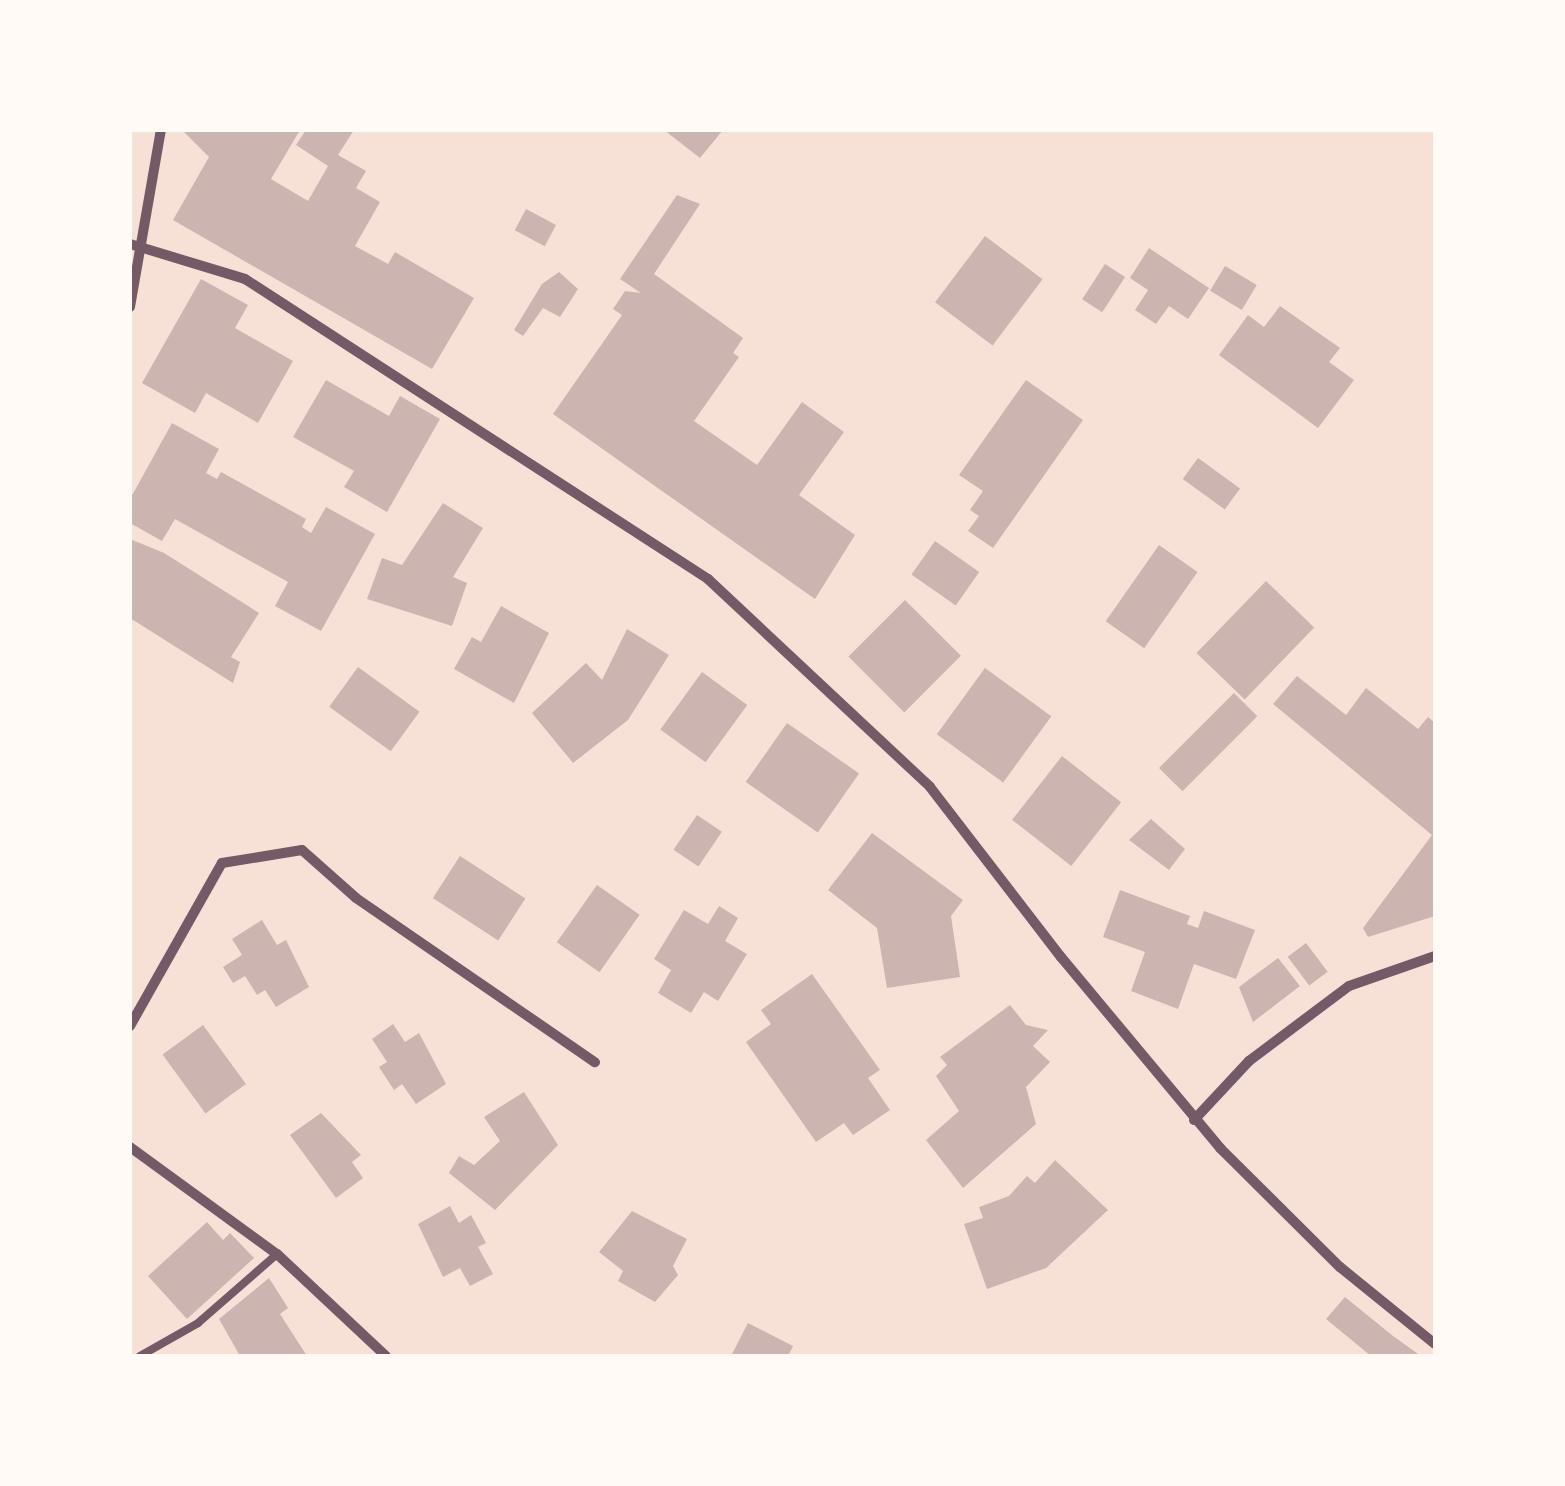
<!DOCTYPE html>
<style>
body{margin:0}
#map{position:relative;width:1565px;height:1486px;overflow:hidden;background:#f7e1d7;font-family:"Archivo Narrow",sans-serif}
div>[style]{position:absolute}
.building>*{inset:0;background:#ccb4b1;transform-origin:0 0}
.service>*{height:8px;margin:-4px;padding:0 4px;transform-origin:4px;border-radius:4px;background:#755966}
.minor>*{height:10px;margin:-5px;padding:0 5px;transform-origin:5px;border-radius:5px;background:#755966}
span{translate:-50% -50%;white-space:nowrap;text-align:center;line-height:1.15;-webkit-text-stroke:9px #fffaf5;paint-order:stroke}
.frame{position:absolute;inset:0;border:132px solid #fffaf5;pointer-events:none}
</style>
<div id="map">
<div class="building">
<i style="clip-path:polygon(182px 130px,300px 130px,271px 179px,308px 201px,328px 166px,296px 145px,306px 130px,354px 130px,338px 155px,366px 171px,356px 188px,380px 202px,355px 246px,388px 264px,395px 252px,474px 298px,432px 369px,173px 220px,209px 157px)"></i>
<i style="clip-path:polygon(664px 130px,723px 130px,700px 158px)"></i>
<i style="clip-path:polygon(677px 195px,700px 204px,654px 274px,743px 338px,733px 353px,739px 357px,694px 421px,757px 465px,802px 402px,844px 432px,799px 495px,855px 535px,815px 599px,553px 414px,622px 315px,613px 309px,625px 291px,641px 293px,620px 279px)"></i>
<i style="left:526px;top:209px;width:34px;height:24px;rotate:28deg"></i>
<i style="left:985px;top:236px;width:72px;height:83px;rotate:37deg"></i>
<i style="clip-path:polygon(1149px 248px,1209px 288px,1188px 319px,1169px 306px,1156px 324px,1135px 310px,1148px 290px,1130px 278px)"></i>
<i style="left:1105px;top:264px;width:24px;height:42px;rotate:33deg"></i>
<i style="left:1225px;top:266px;width:37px;height:29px;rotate:31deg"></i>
<i style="clip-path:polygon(559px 272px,578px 289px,560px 317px,543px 308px,523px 336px,514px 330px,542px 284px)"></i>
<i style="clip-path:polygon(201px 279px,248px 305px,235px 328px,293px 361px,258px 423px,206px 393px,195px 413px,142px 383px)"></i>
<i style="clip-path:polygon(1280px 306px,1340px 348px,1329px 362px,1354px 380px,1318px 428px,1219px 355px,1248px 315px,1264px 327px)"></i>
<i style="clip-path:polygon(326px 380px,389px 416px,400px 396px,440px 419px,387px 512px,344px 487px,354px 471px,293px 437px)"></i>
<i style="clip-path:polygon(1026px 380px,1083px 420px,993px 548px,968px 531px,979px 516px,970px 510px,983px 491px,959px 475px)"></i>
<i style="clip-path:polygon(172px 423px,219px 449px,206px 473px,217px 479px,221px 472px,306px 519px,302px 527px,311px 533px,326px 507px,375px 534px,321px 631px,275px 606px,288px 582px,175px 519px,162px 541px,130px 523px,130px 499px)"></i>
<i style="left:1198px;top:458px;width:52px;height:26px;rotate:36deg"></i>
<i style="clip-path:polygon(443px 503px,483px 528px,453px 577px,467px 583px,452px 626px,367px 599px,382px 558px,402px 565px)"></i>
<i style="clip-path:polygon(130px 539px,164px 553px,259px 613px,231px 657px,240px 662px,233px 683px,130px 618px)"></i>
<i style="left:935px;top:541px;width:54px;height:41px;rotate:35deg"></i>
<i style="left:1159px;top:545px;width:47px;height:93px;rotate:35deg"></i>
<i style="left:1266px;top:581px;width:67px;height:100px;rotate:44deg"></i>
<i style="left:905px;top:600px;width:79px;height:80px;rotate:45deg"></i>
<i style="clip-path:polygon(501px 606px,549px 633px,514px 703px,454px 669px,472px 637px,481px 642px)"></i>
<i style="clip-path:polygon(627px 629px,669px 655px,628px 720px,573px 763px,532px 713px,586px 663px,602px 680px)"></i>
<i style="left:358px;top:667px;width:76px;height:49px;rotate:36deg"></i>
<i style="left:985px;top:668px;width:82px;height:82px;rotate:36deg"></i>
<i style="left:702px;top:672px;width:56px;height:71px;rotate:36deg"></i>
<i style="clip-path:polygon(1297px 676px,1346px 715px,1366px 688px,1418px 729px,1428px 717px,1435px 723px,1435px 916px,1368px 937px,1363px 928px,1432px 835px,1273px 704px)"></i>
<i style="left:1234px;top:693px;width:33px;height:106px;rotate:45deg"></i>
<i style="left:787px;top:723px;width:88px;height:72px;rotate:35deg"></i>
<i style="left:1062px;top:756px;width:75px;height:81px;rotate:38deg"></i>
<i style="left:697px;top:815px;width:30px;height:42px;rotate:34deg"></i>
<i style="clip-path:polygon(1151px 819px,1185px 849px,1169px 870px,1129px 840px)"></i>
<i style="clip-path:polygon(872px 833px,963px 900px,951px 916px,960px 977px,887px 988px,877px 928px,828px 890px)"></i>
<i style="left:460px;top:856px;width:78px;height:50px;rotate:33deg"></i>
<i style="left:597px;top:885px;width:52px;height:70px;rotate:35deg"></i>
<i style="clip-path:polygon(1120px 890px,1190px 916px,1187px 924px,1198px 928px,1204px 911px,1255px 930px,1236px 979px,1194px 964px,1178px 1009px,1131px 991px,1145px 952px,1103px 937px)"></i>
<i style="clip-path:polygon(719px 906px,738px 918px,725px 941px,747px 954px,718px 1001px,704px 992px,691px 1013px,658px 993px,671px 970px,654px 959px,684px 910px,708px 924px)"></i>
<i style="clip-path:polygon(262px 920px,277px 945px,286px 940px,309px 987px,276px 1007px,265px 990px,257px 995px,245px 976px,233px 983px,223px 967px,242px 955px,232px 939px)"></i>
<i style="left:1306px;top:943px;width:36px;height:23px;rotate:53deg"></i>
<i style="clip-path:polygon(1278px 958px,1300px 986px,1253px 1022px,1239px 987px)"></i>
<i style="clip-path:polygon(812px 974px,880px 1070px,868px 1078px,890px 1110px,853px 1135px,844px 1123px,816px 1142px,746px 1042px,771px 1024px,761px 1010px)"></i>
<i style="clip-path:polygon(1010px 1005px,1026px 1025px,1048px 1030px,1033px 1046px,1050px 1062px,1026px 1087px,1036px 1124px,963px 1188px,926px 1140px,959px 1111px,936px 1076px,947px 1065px,940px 1057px)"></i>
<i style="clip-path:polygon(393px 1024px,405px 1042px,419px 1033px,446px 1084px,416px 1104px,402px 1084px,394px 1090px,379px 1067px,387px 1062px,372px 1039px)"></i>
<i style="left:203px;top:1025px;width:73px;height:50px;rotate:54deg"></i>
<i style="clip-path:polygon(524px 1092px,558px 1145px,495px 1210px,449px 1173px,459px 1156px,474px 1165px,500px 1141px,484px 1117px)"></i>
<i style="clip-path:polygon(321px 1113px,361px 1155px,352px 1162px,363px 1178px,336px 1198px,290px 1135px)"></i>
<i style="clip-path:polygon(1055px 1160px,1108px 1210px,1046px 1268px,987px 1289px,964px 1224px,983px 1218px,979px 1207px,1009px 1196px,1027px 1176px,1035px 1183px)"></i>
<i style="clip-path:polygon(450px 1206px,459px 1223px,471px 1215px,486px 1243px,478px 1247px,493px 1274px,470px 1286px,460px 1268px,443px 1277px,418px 1224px)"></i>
<i style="clip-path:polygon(632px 1211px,687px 1239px,673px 1266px,678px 1275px,655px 1302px,618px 1281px,623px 1271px,599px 1252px)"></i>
<i style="clip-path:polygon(207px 1222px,223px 1240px,230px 1233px,254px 1258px,187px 1319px,148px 1276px)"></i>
<i style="clip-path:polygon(269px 1278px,288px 1308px,280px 1314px,307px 1356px,240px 1356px,219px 1319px)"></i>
<i style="clip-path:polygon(1345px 1297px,1393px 1336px,1421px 1356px,1371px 1356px,1326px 1319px)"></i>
<i style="clip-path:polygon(748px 1323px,793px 1346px,788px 1356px,731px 1356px)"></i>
</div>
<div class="service">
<i style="left:140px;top:1356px;width:67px;rotate:-29.6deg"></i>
<i style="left:198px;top:1323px;width:105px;rotate:-41.1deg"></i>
</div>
<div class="minor">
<i style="left:130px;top:244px;width:120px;rotate:16.9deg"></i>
<i style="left:245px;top:279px;width:552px;rotate:32.94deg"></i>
<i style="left:708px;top:579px;width:304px;rotate:43.1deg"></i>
<i style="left:930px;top:787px;width:215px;rotate:52.4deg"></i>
<i style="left:1061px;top:957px;width:249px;rotate:50.2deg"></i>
<i style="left:1220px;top:1148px;width:169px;rotate:44.8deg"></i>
<i style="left:1340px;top:1267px;width:122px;rotate:39deg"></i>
<i style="left:130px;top:307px;width:180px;rotate:-80.1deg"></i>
<i style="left:130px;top:1026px;width:187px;rotate:-60.6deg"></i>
<i style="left:222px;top:863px;width:81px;rotate:-9.2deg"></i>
<i style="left:302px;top:850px;width:72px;rotate:41.6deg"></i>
<i style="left:356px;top:898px;width:290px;rotate:34.5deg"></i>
<i style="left:1194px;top:1120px;width:81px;rotate:-47deg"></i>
<i style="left:1249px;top:1061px;width:125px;rotate:-36.9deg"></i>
<i style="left:1349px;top:986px;width:91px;rotate:-19.2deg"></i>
<i style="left:130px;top:1147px;width:182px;rotate:36.1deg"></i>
<i style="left:277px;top:1254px;width:149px;rotate:43.1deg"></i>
</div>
<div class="frame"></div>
</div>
